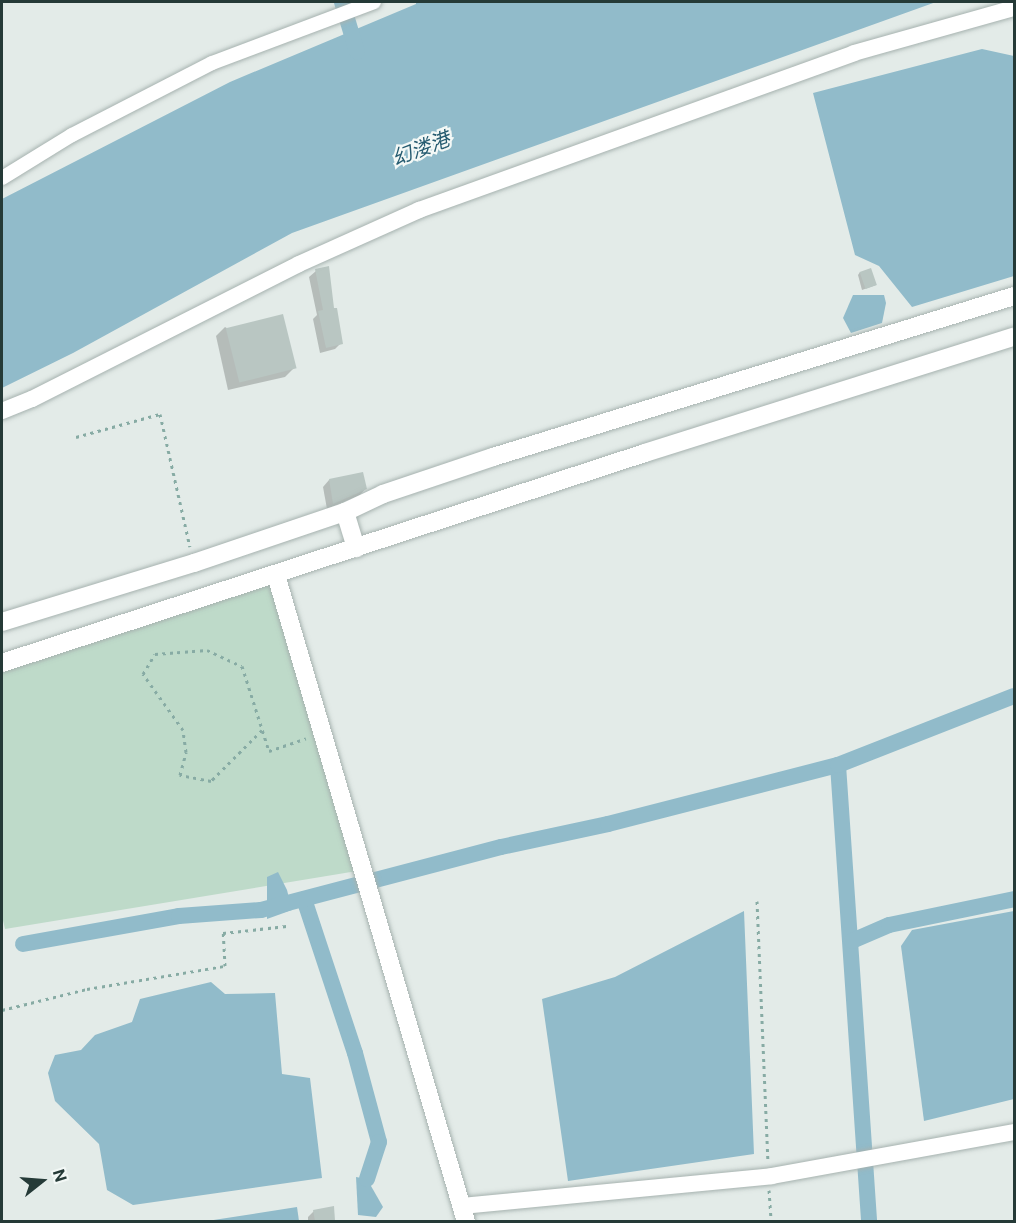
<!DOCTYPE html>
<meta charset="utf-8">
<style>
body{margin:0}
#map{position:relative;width:1016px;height:1223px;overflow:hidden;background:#e3ebe8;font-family:"Public Sans","Noto Sans SC",sans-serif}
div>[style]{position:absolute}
.green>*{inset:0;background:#bedac9}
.water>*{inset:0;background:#91bbca}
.shadow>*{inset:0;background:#0003}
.canal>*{height:16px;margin:-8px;padding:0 8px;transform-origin:8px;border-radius:8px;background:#91bbca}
.building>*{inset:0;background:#b9c6c2;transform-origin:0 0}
.path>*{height:3px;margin-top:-1.5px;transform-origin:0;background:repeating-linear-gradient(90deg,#87aba4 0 3px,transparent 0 7.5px)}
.roads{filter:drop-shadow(0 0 2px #a6b2af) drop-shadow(0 0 2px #a6b2af)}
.minor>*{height:14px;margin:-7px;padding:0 7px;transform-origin:7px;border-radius:7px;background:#fff}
.tertiary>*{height:16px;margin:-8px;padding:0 8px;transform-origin:8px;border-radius:8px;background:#fff}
.secondary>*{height:18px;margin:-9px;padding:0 9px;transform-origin:9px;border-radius:9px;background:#fff}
span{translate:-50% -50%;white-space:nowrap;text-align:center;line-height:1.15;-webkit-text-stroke:4.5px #f3f8f6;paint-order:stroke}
.water-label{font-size:20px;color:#255b70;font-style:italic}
.frame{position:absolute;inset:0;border:3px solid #253a37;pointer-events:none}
.north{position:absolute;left:12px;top:1151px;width:60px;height:60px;-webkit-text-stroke:4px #f3f8f6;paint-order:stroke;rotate:73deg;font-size:16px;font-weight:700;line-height:24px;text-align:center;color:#253a37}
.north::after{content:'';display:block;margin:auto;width:21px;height:27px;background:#253a37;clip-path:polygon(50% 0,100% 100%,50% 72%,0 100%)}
</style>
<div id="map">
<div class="green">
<i style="clip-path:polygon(276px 575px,363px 870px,5px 929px,2px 916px,2px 663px)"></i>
</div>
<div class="water">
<i style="clip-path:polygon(416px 2px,936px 2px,292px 233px,73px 353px,2px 388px,2px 199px,230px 82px,416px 4px)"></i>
<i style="clip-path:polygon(982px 49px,1014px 56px,1014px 276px,912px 307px,879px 266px,855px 255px,813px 93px)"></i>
<i style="clip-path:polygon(853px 295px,884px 295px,886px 303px,882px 323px,851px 333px,843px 318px)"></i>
<i style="clip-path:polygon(278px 872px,287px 890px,292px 910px,267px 919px,267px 877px)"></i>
<i style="clip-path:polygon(744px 911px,754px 1154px,568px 1181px,542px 999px,615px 977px)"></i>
<i style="clip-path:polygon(1014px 911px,1014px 1099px,924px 1121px,901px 946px,912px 930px)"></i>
<i style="clip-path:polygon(211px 982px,225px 994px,275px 993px,282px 1074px,310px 1078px,322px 1178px,133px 1205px,107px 1190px,99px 1144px,55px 1101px,48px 1073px,55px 1055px,81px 1050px,95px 1035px,132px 1022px,140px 999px)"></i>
<i style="clip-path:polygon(356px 1177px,367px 1179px,383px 1207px,376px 1217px,358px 1215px)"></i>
<i style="clip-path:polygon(297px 1207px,299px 1221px,207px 1221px)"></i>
</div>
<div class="shadow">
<i style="clip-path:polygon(316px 271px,341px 343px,335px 349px,320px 353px,313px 319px,317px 315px,309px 277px)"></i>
<i style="clip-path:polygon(860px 272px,876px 285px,862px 290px,858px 275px)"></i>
<i style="clip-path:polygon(225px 327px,294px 368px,285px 377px,228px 390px,216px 336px)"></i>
<i style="clip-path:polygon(329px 480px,366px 488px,360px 495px,327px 509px,323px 487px)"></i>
<i style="clip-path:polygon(332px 1208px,333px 1222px,308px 1222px,308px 1217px,314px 1211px)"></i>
</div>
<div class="canal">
<i style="left:342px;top:2px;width:52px;rotate:73.3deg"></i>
<i style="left:838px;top:765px;width:458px;rotate:86.1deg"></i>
<i style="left:304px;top:899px;width:162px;rotate:71.7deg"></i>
<i style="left:355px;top:1053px;width:92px;rotate:74.9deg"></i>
<i style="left:379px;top:1142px;width:39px;rotate:108deg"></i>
<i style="left:852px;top:941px;width:40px;rotate:-23.4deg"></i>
<i style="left:889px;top:925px;width:128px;rotate:-11.7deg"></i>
<i style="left:23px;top:944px;width:158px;rotate:-10.2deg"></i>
<i style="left:179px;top:916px;width:82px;rotate:-4.2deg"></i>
<i style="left:261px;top:910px;width:248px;rotate:-14.7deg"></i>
<i style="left:501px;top:847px;width:109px;rotate:-12.1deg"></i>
<i style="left:608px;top:824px;width:237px;rotate:-14.4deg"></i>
<i style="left:838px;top:765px;width:189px;rotate:-21.4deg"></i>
</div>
<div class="building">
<i style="clip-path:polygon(329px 266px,334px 308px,337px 308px,343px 344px,326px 348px,318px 311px,323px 310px,315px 269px)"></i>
<i style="left:871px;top:268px;width:18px;height:12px;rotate:71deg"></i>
<i style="left:283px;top:314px;width:56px;height:59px;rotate:76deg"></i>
<i style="clip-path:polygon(363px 472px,367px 489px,333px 504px,329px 479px)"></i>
<i style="clip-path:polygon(334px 1206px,335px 1221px,315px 1221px,313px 1210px)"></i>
</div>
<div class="path">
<i style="left:76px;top:437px;width:87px;rotate:-15.3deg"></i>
<i style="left:160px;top:414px;width:136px;rotate:77.3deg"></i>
<i style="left:262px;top:730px;width:72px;rotate:135deg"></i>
<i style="left:211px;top:781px;width:32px;rotate:-169deg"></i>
<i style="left:180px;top:775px;width:24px;rotate:-75deg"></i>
<i style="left:186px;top:752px;width:22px;rotate:-98deg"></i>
<i style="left:183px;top:730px;width:69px;rotate:-125.5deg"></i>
<i style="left:143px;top:674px;width:23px;rotate:-59deg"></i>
<i style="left:155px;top:654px;width:52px;rotate:-4.4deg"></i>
<i style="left:207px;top:650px;width:38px;rotate:25deg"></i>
<i style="left:242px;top:666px;width:89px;rotate:72.4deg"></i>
<i style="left:269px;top:751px;width:39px;rotate:-19deg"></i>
<i style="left:757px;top:901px;width:259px;rotate:87.6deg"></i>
<i style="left:2px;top:1010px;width:88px;rotate:-13.9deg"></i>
<i style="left:87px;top:989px;width:140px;rotate:-9.5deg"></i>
<i style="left:225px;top:966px;width:33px;rotate:-93deg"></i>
<i style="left:223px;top:933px;width:64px;rotate:-6.2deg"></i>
<i style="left:769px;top:1190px;width:32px;rotate:86deg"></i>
</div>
<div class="roads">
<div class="minor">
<i style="left:2px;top:178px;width:82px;rotate:-31.6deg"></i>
<i style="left:72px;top:135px;width:157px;rotate:-27.2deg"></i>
<i style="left:212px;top:63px;width:173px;rotate:-20.6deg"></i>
</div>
<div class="tertiary">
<i style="left:2px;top:411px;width:32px;rotate:-22deg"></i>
<i style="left:32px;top:399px;width:299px;rotate:-26.8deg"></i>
<i style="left:299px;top:264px;width:132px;rotate:-24.2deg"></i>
<i style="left:419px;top:210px;width:462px;rotate:-19.8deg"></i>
<i style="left:854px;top:53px;width:166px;rotate:-15.7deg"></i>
<i style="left:462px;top:1206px;width:311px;rotate:-5.5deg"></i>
<i style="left:772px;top:1176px;width:246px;rotate:-10.3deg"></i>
</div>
<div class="secondary">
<i style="left:345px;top:512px;width:38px;rotate:73deg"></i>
<i style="left:276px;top:575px;width:674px;rotate:73.63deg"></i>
<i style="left:2px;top:622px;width:201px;rotate:-17.1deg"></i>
<i style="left:194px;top:563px;width:159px;rotate:-18.7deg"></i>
<i style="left:345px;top:512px;width:42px;rotate:-25.3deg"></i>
<i style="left:383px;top:494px;width:116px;rotate:-18.6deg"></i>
<i style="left:493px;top:457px;width:545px;rotate:-17.17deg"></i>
<i style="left:2px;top:663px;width:676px;rotate:-18.09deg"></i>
<i style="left:645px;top:453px;width:387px;rotate:-17.5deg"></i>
</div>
</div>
<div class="water-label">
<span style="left:421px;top:149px;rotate:-21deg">幻溇港</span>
</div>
<div class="frame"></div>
<div class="north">N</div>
</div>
